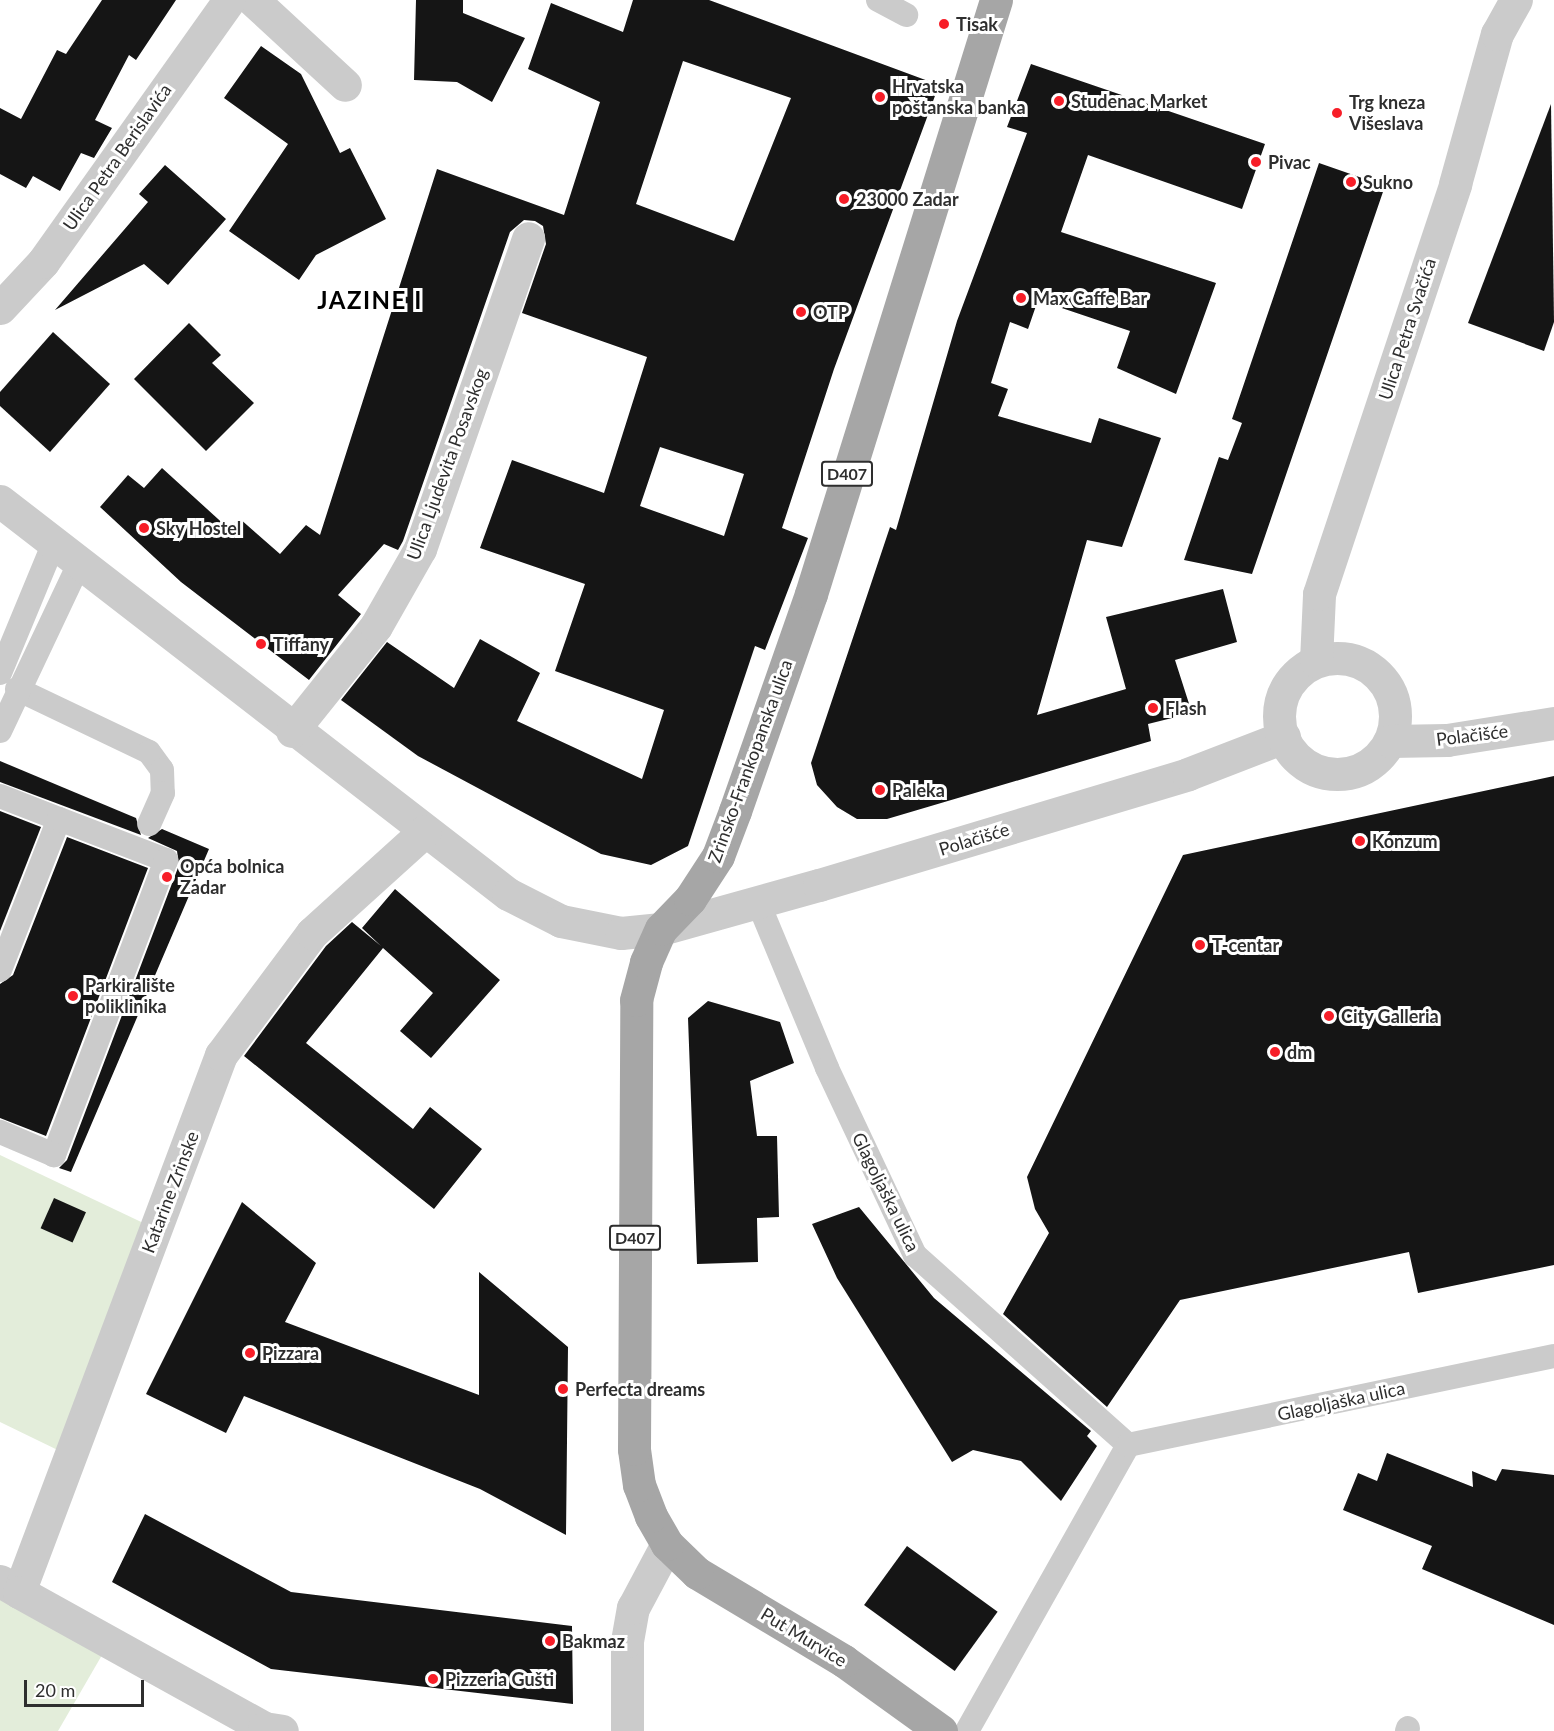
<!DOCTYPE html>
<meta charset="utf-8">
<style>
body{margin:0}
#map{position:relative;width:1554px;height:1731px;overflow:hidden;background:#fff;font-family:Lato,sans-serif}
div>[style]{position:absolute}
.green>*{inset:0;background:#e3edda}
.building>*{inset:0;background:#151515;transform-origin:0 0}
.lane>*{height:24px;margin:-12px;padding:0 12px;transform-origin:12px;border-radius:12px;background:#cbcbcb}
.street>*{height:33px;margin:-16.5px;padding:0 16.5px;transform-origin:16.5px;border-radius:16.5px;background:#cbcbcb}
.street>.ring{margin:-16.5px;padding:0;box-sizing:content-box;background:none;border:33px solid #cbcbcb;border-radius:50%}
.primary>*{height:33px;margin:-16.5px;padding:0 16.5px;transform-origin:16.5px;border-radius:16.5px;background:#a6a6a6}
.dots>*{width:16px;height:16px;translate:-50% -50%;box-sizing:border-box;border:3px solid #fff;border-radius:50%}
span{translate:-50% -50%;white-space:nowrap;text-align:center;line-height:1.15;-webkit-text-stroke:6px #fff;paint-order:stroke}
.shield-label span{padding:2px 4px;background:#fff;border:2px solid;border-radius:4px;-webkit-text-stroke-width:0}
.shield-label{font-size:16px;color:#2e2e2e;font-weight:700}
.poi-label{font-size:18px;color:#2e2e2e;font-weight:700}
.left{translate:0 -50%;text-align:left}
.street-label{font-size:18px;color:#2e2e2e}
.district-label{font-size:24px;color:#000;font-weight:700;letter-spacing:1.5px}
.scale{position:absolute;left:24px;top:1680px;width:120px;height:27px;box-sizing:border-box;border:3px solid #2e2e2e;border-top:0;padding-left:8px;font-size:18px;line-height:21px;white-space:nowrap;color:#2e2e2e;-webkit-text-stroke:4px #fff;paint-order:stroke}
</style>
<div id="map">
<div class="green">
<i style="clip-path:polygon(0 1155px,156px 1229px,70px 1456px,0 1422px)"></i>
<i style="clip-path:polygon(0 1581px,109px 1643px,58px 1731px,0 1731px)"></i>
</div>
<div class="building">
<i style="clip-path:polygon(102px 0,176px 0,136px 60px,129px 55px,95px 120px,112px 128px,94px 158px,81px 153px,60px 191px,33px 176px,26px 188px,0 174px,0 108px,21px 119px,57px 50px,66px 54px)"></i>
<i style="clip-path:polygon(416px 0,463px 0,463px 13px,525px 38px,492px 102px,457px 82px,414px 80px)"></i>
<i style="clip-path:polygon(evenodd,633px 0,709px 0,939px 85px,834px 369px,782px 528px,808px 538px,765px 650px,755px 646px,688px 846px,651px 865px,601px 854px,418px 756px,341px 700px,387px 642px,454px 688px,480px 639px,540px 673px,517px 721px,642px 779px,664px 710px,555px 671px,585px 584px,480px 548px,512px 460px,604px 493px,647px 357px,522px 313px,546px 244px,543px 226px,535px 221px,524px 220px,510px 232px,403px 541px,398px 550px,384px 544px,338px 595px,361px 614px,309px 680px,181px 582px,100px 507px,128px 475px,144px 488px,162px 468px,229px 529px,239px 518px,280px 554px,306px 525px,320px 535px,437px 169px,564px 215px,600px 102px,528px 69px,551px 3px,623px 32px,633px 0,683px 61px,791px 98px,734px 241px,636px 204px,683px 61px,633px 0,660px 447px,744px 474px,724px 536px,640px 506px,660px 447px)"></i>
<i style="clip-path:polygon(261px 46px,301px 74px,340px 153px,350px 148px,386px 219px,316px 255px,299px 280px,229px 231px,288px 144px,224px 98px)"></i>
<i style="clip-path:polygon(1031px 64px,1265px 144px,1242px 209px,1088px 155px,1061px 232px,1216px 283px,1176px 394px,1117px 368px,1130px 331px,1038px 300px,1028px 329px,1010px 322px,991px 383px,1008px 389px,998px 416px,1091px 443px,1099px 418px,1161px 438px,1122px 547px,1087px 540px,1037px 715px,1126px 689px,1106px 617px,1223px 589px,1237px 642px,1175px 660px,1192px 713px,1148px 724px,1151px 741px,887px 819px,857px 819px,837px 807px,817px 785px,811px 763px,890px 527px,896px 530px,957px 321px,1027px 133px,1007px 127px)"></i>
<i style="clip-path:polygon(1551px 104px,1554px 322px,1544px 351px,1468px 323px)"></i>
<i style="clip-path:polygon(1319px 163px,1385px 186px,1252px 574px,1184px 560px,1219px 457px,1228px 460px,1242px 423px,1232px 419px)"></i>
<i style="clip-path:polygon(165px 165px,226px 219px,168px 285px,144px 264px,55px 310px,148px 202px,139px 194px)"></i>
<i style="clip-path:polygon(189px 323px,221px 355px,212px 363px,254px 403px,206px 451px,134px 379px)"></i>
<i style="clip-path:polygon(53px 332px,110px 384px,50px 452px,0 406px,0 392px)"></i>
<i style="clip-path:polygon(0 761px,136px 818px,141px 835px,0 782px)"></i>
<i style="clip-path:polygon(1554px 776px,1554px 1265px,1418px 1293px,1409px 1252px,1180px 1300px,1107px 1407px,1003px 1314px,1049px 1233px,1035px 1209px,1027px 1177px,1183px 855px)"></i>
<i style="clip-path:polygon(0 811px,41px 827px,0 931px)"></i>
<i style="clip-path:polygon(162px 829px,209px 849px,71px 1172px,59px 1168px,67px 1160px,179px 865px,177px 851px,148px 838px)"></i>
<i style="clip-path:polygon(67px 837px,148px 868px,46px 1136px,0 1118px,0 984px,13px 975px)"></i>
<i style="clip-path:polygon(395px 889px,500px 980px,431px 1058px,400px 1031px,433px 993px,383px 948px,306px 1043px,413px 1129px,430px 1107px,482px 1149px,434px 1209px,244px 1056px,326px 946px,352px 922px,381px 946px,362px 928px)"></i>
<i style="clip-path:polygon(708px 1001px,780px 1022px,794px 1063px,750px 1081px,757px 1136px,777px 1136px,779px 1217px,757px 1218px,758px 1262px,697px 1264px,688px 1018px)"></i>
<i style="left:54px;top:1198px;width:35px;height:33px;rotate:24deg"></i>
<i style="clip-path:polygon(242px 1202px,316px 1263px,285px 1322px,479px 1395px,479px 1272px,568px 1347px,566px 1535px,480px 1489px,244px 1396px,226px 1433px,146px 1394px)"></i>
<i style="clip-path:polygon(859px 1207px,934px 1298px,1091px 1431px,1087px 1436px,1097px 1446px,1061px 1501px,1021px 1461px,973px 1450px,952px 1462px,837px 1278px,812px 1224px)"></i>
<i style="clip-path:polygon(1387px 1453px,1473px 1487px,1472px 1471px,1496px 1481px,1502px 1469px,1554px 1475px,1554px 1625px,1422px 1569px,1432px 1546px,1343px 1510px,1358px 1473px,1377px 1481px)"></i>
<i style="clip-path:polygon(145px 1514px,291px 1592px,572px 1626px,573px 1704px,271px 1669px,112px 1582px)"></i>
<i style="left:907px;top:1546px;width:112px;height:73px;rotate:36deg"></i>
</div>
<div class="lane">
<i style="left:878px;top:0;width:32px;rotate:28deg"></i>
<i style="left:0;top:673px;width:139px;rotate:-67.5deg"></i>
<i style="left:17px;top:689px;width:146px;rotate:25.5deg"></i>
<i style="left:149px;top:752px;width:22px;rotate:54deg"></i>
<i style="left:162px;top:770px;width:23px;rotate:88deg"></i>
<i style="left:163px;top:793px;width:34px;rotate:114deg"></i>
<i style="left:0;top:731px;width:183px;rotate:-64.7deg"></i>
<i style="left:0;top:796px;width:63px;rotate:21.3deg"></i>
<i style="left:758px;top:902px;width:180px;rotate:67.4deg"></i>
<i style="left:827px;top:1068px;width:207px;rotate:64.8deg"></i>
<i style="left:915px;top:1255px;width:285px;rotate:41.7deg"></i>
<i style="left:0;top:970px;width:162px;rotate:-68.7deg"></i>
<i style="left:59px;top:819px;width:115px;rotate:21deg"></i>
<i style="left:166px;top:860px;width:316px;rotate:110.8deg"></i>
<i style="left:54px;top:1155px;width:59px;rotate:-156.9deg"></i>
<i style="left:967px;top:1731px;width:328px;rotate:-60.6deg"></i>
<i style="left:1128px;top:1445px;width:435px;rotate:-11.8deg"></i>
<i style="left:1407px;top:1731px;width:3px;rotate:-72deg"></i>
</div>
<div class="street">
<i style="left:253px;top:0;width:125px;rotate:42.7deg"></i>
<i style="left:0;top:308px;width:63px;rotate:-46.9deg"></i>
<i style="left:43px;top:262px;width:321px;rotate:-54.6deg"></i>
<i style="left:0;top:501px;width:642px;rotate:37.73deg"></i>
<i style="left:508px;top:894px;width:59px;rotate:27deg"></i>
<i style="left:561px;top:921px;width:61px;rotate:11.3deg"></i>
<i style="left:621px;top:933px;width:40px;rotate:-5.7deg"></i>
<i style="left:661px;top:929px;width:164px;rotate:-15.6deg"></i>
<i style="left:819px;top:885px;width:385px;rotate:-16.7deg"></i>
<i style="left:1188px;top:774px;width:103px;rotate:-21.1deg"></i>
<i class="ring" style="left:1279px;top:658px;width:83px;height:83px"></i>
<i style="left:1316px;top:661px;width:67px;rotate:-87.4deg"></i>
<i style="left:1319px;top:594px;width:432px;rotate:-71.6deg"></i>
<i style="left:1455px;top:184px;width:156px;rotate:-74.4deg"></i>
<i style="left:1497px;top:34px;width:39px;rotate:-61deg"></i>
<i style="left:292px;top:731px;width:134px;rotate:-51.3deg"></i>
<i style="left:376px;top:626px;width:89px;rotate:-60.3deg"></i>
<i style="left:420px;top:549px;width:329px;rotate:-70.8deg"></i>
<i style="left:1390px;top:741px;width:57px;rotate:-1deg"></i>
<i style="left:1447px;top:740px;width:108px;rotate:-9deg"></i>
<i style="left:0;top:1581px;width:22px;rotate:30deg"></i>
<i style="left:19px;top:1592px;width:574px;rotate:-69.39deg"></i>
<i style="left:221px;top:1055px;width:152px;rotate:-53.3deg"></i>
<i style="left:312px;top:933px;width:152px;rotate:-42.1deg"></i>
<i style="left:19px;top:1592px;width:280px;rotate:29deg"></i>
<i style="left:264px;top:1728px;width:18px;rotate:9deg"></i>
<i style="left:627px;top:1731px;width:90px;rotate:-90deg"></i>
<i style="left:627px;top:1641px;width:34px;rotate:-80deg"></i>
<i style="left:633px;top:1608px;width:72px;rotate:-62deg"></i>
</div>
<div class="primary">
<i style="left:941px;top:1731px;width:120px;rotate:-144.2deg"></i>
<i style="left:844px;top:1661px;width:171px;rotate:-149.1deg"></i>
<i style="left:697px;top:1573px;width:42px;rotate:-136deg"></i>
<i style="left:667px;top:1544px;width:32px;rotate:-120deg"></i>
<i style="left:651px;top:1516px;width:33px;rotate:-111deg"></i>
<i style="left:639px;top:1485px;width:36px;rotate:-98deg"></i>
<i style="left:634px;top:1449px;width:449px;rotate:-89.7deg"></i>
<i style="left:636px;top:1000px;width:39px;rotate:-75deg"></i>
<i style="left:646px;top:962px;width:36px;rotate:-66deg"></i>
<i style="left:661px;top:929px;width:42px;rotate:-46deg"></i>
<i style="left:690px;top:899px;width:51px;rotate:-56.9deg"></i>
<i style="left:718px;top:856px;width:48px;rotate:-69.3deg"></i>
<i style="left:735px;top:811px;width:230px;rotate:-70.7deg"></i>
<i style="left:811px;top:594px;width:622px;rotate:-72.7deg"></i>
</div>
<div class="dots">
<i style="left:944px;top:24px;background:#f71e28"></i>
<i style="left:880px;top:97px;background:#f71e28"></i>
<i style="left:1059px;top:101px;background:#f71e28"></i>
<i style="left:1337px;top:113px;background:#f71e28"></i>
<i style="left:1256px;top:162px;background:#f71e28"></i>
<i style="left:1351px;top:182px;background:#f71e28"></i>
<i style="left:844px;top:199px;background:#f71e28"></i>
<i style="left:1021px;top:298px;background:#f71e28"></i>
<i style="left:801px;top:312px;background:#f71e28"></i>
<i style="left:144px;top:528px;background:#f71e28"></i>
<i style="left:261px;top:644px;background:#f71e28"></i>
<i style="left:1153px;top:708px;background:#f71e28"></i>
<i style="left:880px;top:790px;background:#f71e28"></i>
<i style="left:1360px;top:841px;background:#f71e28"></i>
<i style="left:167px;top:877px;background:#f71e28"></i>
<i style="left:1200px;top:945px;background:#f71e28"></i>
<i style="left:73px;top:996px;background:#f71e28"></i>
<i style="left:1329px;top:1016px;background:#f71e28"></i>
<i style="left:1275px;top:1052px;background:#f71e28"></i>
<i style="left:250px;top:1353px;background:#f71e28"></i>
<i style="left:563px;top:1389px;background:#f71e28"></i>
<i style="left:550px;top:1641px;background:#f71e28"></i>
<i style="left:433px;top:1679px;background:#f71e28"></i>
</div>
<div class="shield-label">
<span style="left:847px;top:474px">D407</span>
<span style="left:635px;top:1238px">D407</span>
</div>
<div class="poi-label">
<span class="left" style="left:956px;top:24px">Tisak</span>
<span class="left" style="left:892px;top:97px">Hrvatska<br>poštanska banka</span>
<span class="left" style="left:1071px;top:101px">Studenac Market</span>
<span class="left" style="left:1349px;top:113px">Trg kneza<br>Višeslava</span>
<span class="left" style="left:1268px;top:162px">Pivac</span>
<span class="left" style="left:1363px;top:182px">Sukno</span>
<span class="left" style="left:856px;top:199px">23000 Zadar</span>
<span class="left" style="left:1033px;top:298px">Max Caffe Bar</span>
<span class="left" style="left:813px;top:312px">OTP</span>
<span class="left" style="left:156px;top:528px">Sky Hostel</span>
<span class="left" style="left:273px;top:644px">Tiffany</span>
<span class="left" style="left:1165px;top:708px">Flash</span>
<span class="left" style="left:892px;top:790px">Paleka</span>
<span class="left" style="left:1372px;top:841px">Konzum</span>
<span class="left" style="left:180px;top:877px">Opća bolnica<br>Zadar</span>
<span class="left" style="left:1212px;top:945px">T-centar</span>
<span class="left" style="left:85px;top:996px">Parkiralište<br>poliklinika</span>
<span class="left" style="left:1341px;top:1016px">City Galleria</span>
<span class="left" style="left:1287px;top:1052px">dm</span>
<span class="left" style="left:262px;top:1353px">Pizzara</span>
<span class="left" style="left:575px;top:1389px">Perfecta dreams</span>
<span class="left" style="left:562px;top:1641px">Bakmaz</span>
<span class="left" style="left:445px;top:1679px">Pizzeria Gušti</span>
</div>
<div class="street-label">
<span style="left:117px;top:157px;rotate:-55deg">Ulica Petra Berislavića</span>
<span style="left:1407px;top:329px;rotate:-72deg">Ulica Petra Svačića</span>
<span style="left:447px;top:464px;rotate:-70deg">Ulica Ljudevita Posavskog</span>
<span style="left:1472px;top:735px;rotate:-7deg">Polačišće</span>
<span style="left:750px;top:761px;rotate:-70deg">Zrinsko-Frankopanska ulica</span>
<span style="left:974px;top:839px;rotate:-17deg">Polačišće</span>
<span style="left:170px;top:1192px;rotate:-69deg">Katarine Zrinske</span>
<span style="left:886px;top:1192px;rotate:64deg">Glagoljaška ulica</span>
<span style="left:1341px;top:1401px;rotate:-12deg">Glagoljaška ulica</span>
<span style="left:804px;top:1637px;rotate:31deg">Put Murvice</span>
</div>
<div class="district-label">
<span style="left:370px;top:300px">JAZINE I</span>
</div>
<div class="scale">20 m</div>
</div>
